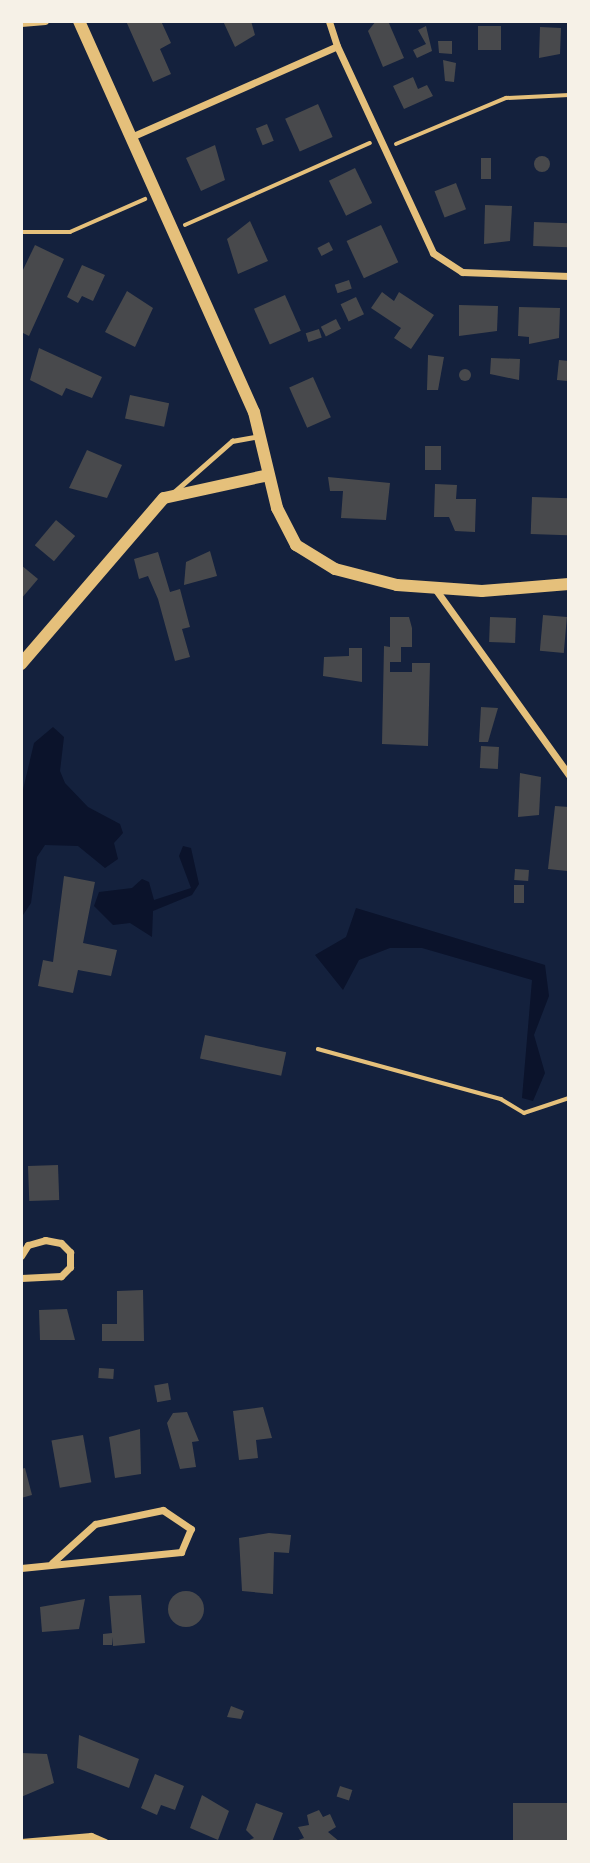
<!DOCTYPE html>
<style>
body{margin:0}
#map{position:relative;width:590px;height:1863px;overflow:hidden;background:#14213d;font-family:Montserrat,sans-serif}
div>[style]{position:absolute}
.water>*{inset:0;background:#0b132b}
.building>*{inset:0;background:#48494c;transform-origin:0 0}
.round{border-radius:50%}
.path>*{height:3.5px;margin:-1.75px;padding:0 1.75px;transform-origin:1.75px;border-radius:1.75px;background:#e5c07b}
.service>*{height:4.5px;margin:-2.25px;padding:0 2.25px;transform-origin:2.25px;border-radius:2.25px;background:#e5c07b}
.minor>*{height:7px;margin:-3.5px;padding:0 3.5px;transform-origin:3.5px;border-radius:3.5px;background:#e5c07b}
.tertiary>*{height:12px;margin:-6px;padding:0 6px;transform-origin:6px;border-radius:6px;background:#e5c07b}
span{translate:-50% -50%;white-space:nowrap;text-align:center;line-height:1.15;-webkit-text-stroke:6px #f6f1e7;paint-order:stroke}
.frame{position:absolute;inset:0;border:23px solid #f6f1e7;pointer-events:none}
</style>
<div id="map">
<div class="water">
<i style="clip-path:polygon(53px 727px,64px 737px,60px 771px,65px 783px,88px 807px,120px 824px,123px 833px,114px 843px,118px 859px,105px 868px,78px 846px,45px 845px,37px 857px,31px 903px,21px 918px,21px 798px,34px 743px)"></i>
<i style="clip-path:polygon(183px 846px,191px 848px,199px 884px,192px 895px,153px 911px,152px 937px,130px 923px,113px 925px,94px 906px,99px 892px,132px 888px,142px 879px,149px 882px,154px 900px,191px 888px,179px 856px)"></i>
<i style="clip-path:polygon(356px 908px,545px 965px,549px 996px,534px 1035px,545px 1073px,533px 1101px,522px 1098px,532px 980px,422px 948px,390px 948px,359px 960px,343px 990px,315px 955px,346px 937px)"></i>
</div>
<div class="building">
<i style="clip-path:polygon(126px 21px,161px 21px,171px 43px,160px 49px,171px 74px,153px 82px)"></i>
<i style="clip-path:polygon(223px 21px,251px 21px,255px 35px,235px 47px)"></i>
<i style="clip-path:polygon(376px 21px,388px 21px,404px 58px,383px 67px,368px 31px)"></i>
<i style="clip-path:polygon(426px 26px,432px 51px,417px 58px,413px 50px,426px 44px,418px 30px)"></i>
<i style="left:478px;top:26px;width:23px;height:24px"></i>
<i style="clip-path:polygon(540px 27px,561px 28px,560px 54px,539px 58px)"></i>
<i style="clip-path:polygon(438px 41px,452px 41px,452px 54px,439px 53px)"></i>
<i style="clip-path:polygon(443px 60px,456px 63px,454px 82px,445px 81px)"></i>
<i style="clip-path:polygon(413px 77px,418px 89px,427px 85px,433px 96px,404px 109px,393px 86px)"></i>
<i style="left:318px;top:104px;width:36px;height:36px;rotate:66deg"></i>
<i style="left:267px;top:124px;width:18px;height:12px;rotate:68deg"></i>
<i style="clip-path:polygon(215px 145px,225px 180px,201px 191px,186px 158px)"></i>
<i class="round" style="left:534px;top:156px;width:16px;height:16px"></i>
<i style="left:481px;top:158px;width:10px;height:21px"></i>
<i style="left:355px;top:168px;width:39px;height:29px;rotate:64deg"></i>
<i style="left:456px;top:183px;width:28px;height:23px;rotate:69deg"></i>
<i style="clip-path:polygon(485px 205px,512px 206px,510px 241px,484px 244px)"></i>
<i style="clip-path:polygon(250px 221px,268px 261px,238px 274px,227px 239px)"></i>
<i style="left:534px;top:222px;width:35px;height:24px;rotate:2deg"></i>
<i style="left:381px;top:225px;width:41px;height:38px;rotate:65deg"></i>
<i style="left:329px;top:242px;width:9px;height:13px;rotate:63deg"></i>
<i style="clip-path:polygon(35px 245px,64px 259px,29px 336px,21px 332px,21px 274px)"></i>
<i style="clip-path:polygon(82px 265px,105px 275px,93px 301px,82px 296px,78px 303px,67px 297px)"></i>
<i style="left:349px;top:280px;width:9px;height:15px;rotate:72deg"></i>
<i style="clip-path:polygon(127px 291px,153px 308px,135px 347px,105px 332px)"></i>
<i style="clip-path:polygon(382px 292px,394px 301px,399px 292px,434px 315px,411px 349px,394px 338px,401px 328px,371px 308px)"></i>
<i style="left:285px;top:295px;width:39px;height:34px;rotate:66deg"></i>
<i style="left:356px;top:297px;width:19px;height:17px;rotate:65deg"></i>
<i style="clip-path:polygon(459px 305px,498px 306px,497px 331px,459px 336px)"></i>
<i style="clip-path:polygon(519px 307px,560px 308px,559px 338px,529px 344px,529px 337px,518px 336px)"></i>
<i style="left:336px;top:319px;width:11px;height:17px;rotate:63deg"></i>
<i style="left:319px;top:329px;width:9px;height:14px;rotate:72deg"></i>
<i style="clip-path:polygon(39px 348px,102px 377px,92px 398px,66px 388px,62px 396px,30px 380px)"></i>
<i style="clip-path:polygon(428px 355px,444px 357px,438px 390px,427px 390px)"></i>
<i style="clip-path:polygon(491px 358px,520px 359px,519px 380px,490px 374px)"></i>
<i style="left:559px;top:360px;width:10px;height:20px;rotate:6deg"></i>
<i class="round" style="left:459px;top:369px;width:12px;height:12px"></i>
<i style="left:313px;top:377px;width:44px;height:26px;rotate:66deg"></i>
<i style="left:130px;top:395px;width:40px;height:24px;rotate:12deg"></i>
<i style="left:425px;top:446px;width:16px;height:24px"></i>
<i style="clip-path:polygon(87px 450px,122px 465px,107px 498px,69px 488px)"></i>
<i style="clip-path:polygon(328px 477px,390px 483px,386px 520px,341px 518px,343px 491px,330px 491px)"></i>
<i style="clip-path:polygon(435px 484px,457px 485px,456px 499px,476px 499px,475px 532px,455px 531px,449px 517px,434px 517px)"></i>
<i style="left:532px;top:497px;width:37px;height:37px;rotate:2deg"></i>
<i style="left:56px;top:520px;width:25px;height:33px;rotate:40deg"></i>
<i style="clip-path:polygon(210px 551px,217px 576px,184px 585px,186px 562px)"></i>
<i style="clip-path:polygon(158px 552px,170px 592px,180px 589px,190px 627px,182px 629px,190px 657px,175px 661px,158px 599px,148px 576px,139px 579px,134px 559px)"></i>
<i style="clip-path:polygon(21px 565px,38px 579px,21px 599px)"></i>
<i style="left:543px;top:615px;width:24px;height:36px;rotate:5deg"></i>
<i style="clip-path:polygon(390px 617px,409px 617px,412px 628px,412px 647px,401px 647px,401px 662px,390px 662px,390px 672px,412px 672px,412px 663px,430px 663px,428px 746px,382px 744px,384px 646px,390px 647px)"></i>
<i style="left:490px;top:617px;width:26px;height:25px;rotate:2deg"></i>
<i style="clip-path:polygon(349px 648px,362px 648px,362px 682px,323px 676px,324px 657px,349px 656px)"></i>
<i style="clip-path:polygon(481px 707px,498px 708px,488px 742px,479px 742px)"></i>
<i style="left:481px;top:746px;width:18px;height:22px;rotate:3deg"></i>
<i style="clip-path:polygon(520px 773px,541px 777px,539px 815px,518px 817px)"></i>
<i style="clip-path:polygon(555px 806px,569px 807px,567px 871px,548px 869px)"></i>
<i style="left:515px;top:869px;width:14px;height:11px;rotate:4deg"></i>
<i style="clip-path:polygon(64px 876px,95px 882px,83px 943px,117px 950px,111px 976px,78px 970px,73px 993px,38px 986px,43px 960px,53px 962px)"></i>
<i style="left:514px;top:885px;width:10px;height:18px"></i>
<i style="left:205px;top:1035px;width:83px;height:24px;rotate:12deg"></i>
<i style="left:58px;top:1165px;width:35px;height:30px;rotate:88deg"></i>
<i style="clip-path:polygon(143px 1290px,144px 1341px,102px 1341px,102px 1324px,117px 1324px,117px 1291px)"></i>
<i style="clip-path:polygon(67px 1309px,75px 1340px,40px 1340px,39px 1310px)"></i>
<i style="left:99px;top:1368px;width:15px;height:10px;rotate:4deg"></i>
<i style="left:168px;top:1383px;width:17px;height:14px;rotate:80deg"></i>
<i style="clip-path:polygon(263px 1407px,272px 1438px,256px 1440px,258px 1458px,239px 1460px,233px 1411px)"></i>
<i style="clip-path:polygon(187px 1412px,199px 1441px,192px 1442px,196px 1467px,180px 1469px,167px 1423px,173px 1413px)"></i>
<i style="clip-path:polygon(140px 1429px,141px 1474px,115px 1478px,109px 1437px)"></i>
<i style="left:83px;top:1435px;width:48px;height:32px;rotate:80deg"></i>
<i style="clip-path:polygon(25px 1468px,32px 1495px,21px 1498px,21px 1469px)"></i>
<i style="clip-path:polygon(269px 1533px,291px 1535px,289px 1553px,274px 1552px,273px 1594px,242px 1591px,239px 1538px)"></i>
<i class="round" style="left:168px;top:1591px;width:36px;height:36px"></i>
<i style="clip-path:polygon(141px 1595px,145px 1643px,113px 1646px,112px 1637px,112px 1645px,103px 1645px,103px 1634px,112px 1633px,109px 1596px)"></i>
<i style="clip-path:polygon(85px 1599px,79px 1629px,42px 1632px,40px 1607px)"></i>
<i style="clip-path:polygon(231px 1706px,244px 1711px,241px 1719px,227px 1717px)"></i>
<i style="clip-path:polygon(79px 1735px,139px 1759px,129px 1788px,77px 1768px)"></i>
<i style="clip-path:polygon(21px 1753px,47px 1754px,54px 1783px,21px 1797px)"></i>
<i style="clip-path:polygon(155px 1774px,184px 1786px,175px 1810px,161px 1805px,157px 1815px,141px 1808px)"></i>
<i style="left:340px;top:1786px;width:13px;height:11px;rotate:18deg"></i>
<i style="clip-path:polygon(202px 1795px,229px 1811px,218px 1840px,190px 1828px)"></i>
<i style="clip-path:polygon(256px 1803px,283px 1813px,272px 1842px,245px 1842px,254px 1838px,246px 1830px)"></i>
<i style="left:569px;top:1803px;width:39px;height:56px;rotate:90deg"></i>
<i style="clip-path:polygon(319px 1810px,323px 1817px,330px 1814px,336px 1827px,328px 1832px,340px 1842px,293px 1842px,304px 1838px,298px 1827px,309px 1825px,307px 1815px)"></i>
</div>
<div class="path">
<i style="left:396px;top:144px;width:119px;rotate:-22.7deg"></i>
<i style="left:506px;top:98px;width:63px;rotate:-2.7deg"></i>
<i style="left:185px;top:225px;width:202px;rotate:-23.9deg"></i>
<i style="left:21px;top:232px;width:49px"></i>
<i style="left:70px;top:232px;width:82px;rotate:-23.7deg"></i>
<i style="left:318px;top:1049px;width:190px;rotate:15.3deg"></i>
<i style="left:501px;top:1099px;width:27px;rotate:31deg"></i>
<i style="left:524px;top:1113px;width:47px;rotate:-18.4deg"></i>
</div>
<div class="service">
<i style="left:173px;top:493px;width:79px;rotate:-41.4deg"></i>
<i style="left:232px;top:441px;width:27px;rotate:-10deg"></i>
</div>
<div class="minor">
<i style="left:21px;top:23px;width:24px;rotate:-5deg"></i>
<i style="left:337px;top:46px;width:228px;rotate:65.1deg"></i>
<i style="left:433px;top:253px;width:35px;rotate:33deg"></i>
<i style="left:462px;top:272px;width:107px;rotate:2.1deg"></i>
<i style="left:131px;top:137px;width:225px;rotate:-23.8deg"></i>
<i style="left:337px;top:46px;width:26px;rotate:-108deg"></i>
<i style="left:436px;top:590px;width:228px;rotate:54.3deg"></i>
<i style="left:21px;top:1256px;width:13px;rotate:-58deg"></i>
<i style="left:28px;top:1245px;width:18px;rotate:-16deg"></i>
<i style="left:45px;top:1240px;width:16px;rotate:11deg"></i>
<i style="left:61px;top:1243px;width:13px;rotate:45deg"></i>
<i style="left:70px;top:1252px;width:15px;rotate:90deg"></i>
<i style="left:70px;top:1267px;width:13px;rotate:135deg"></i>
<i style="left:61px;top:1276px;width:40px;rotate:177.1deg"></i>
<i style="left:21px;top:1568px;width:161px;rotate:-5.7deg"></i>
<i style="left:181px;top:1552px;width:25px;rotate:-67deg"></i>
<i style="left:191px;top:1529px;width:34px;rotate:-146deg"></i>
<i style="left:163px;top:1510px;width:69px;rotate:168.4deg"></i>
<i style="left:95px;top:1524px;width:58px;rotate:137.8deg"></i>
<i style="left:21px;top:1842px;width:70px;rotate:-4.9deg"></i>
<i style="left:91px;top:1836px;width:15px;rotate:23deg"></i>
</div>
<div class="tertiary">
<i style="left:79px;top:21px;width:428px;rotate:65.9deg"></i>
<i style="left:254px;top:412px;width:99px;rotate:76.5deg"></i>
<i style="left:277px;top:508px;width:42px;rotate:62.8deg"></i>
<i style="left:296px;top:545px;width:46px;rotate:31.6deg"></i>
<i style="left:335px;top:569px;width:64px;rotate:14.5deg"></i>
<i style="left:397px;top:585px;width:85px;rotate:4deg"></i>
<i style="left:482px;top:591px;width:87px;rotate:-4.6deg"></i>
<i style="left:21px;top:664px;width:219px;rotate:-49.3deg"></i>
<i style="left:164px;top:498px;width:107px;rotate:-12.4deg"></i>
</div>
<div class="frame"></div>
</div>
